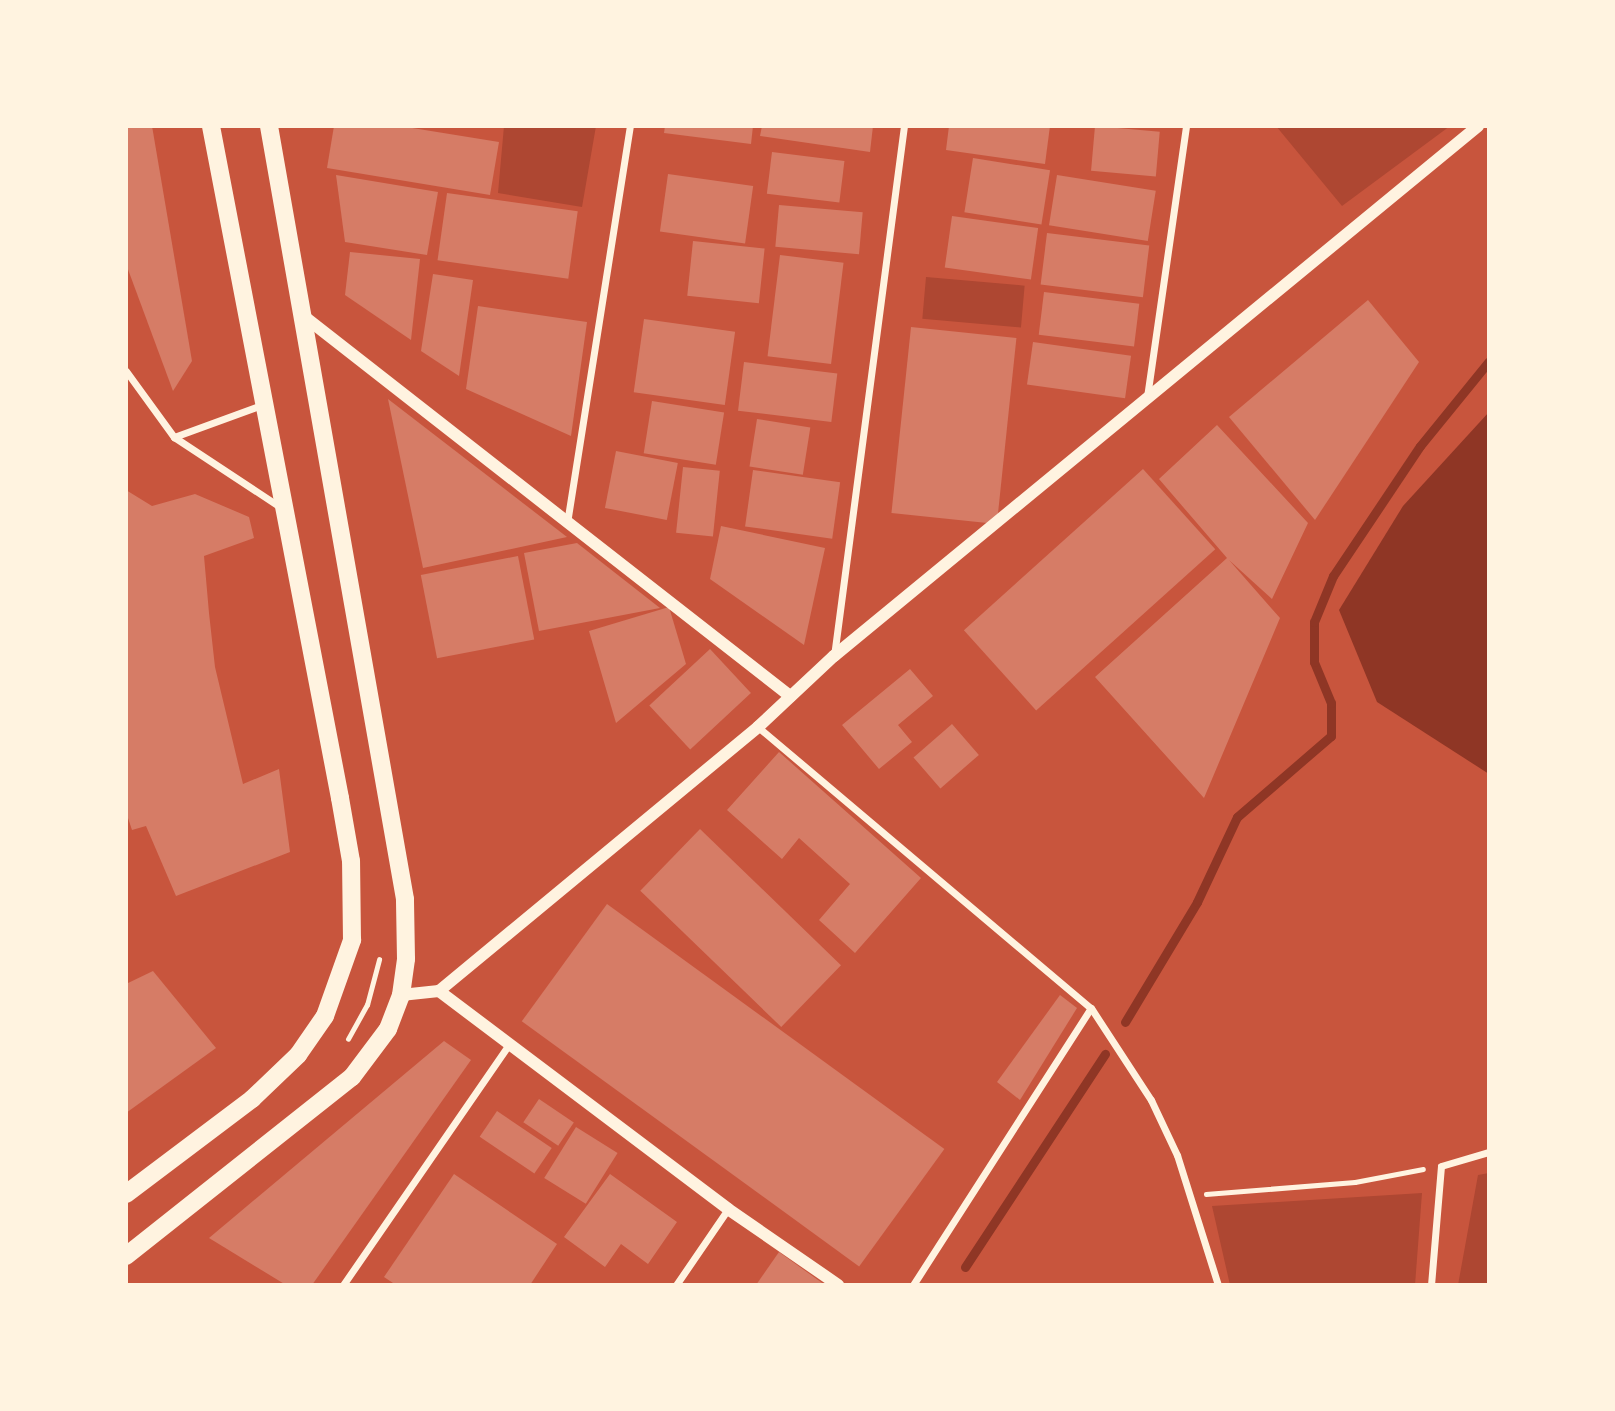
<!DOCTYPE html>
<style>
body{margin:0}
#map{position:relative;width:1615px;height:1411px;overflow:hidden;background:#c8553d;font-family:"Fira Sans Condensed",sans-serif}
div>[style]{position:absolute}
.green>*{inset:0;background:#ae4732;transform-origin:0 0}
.water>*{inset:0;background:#8f3625}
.stream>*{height:9px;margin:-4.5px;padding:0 4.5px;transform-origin:4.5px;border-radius:4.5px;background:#8f3625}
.building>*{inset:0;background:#d67c66;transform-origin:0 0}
.path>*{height:4.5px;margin:-2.25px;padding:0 2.25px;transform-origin:2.25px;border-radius:2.25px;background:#fff3e0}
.minor>*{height:7px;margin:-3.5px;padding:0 3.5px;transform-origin:3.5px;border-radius:3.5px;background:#fff3e0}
.tertiary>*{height:12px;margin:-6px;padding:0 6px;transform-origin:6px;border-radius:6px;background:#fff3e0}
.primary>*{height:18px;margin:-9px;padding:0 9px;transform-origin:9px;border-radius:9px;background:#fff3e0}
span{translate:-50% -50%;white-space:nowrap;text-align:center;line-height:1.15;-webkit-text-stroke:5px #fff3e0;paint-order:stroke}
.frame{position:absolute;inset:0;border:128px solid #fff3e0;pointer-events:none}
</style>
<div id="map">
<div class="green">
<i style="clip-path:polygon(504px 126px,596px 126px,582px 207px,498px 193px)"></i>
<i style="clip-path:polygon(1276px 126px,1450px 126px,1342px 206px)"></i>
<i style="left:926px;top:277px;width:99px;height:42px;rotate:5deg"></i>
<i style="clip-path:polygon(1489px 1173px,1489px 1285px,1458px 1285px,1478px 1175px)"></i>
<i style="clip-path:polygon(1422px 1193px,1415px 1285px,1230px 1285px,1212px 1206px)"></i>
</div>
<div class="water">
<i style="clip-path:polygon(1489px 412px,1489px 774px,1377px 702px,1339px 610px,1403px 506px)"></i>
</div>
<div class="stream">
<i style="left:1125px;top:1022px;width:140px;rotate:-59deg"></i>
<i style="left:1197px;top:902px;width:94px;rotate:-64.8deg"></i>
<i style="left:1237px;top:817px;width:124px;rotate:-40.8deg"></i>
<i style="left:1331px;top:736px;width:33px;rotate:-90deg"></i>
<i style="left:1331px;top:703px;width:44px;rotate:-112.5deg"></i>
<i style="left:1314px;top:662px;width:40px;rotate:-90deg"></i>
<i style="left:1314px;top:622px;width:50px;rotate:-67.6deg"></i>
<i style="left:1333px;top:576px;width:156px;rotate:-56.2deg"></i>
<i style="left:1420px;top:446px;width:109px;rotate:-50.9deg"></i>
<i style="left:965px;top:1267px;width:255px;rotate:-56.7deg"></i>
</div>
<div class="building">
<i style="clip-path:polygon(126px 126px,152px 126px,192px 361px,173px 391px,126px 264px)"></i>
<i style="clip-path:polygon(334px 126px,400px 126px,499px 142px,490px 195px,327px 168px)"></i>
<i style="clip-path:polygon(665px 126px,753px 126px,751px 144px,664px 133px)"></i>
<i style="clip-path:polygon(762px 126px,873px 126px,870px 152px,760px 136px)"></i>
<i style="clip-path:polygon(949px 126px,1050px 126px,1045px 164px,946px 150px)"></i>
<i style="left:1095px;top:126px;width:65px;height:45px;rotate:5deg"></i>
<i style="left:772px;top:152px;width:73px;height:42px;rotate:7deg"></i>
<i style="left:973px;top:158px;width:78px;height:55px;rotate:9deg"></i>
<i style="left:668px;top:174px;width:86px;height:58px;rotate:8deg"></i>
<i style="clip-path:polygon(336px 175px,438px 192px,427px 255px,345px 242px)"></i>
<i style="left:1057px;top:175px;width:100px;height:51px;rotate:9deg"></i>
<i style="left:447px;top:193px;width:132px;height:68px;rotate:8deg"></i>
<i style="left:779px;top:205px;width:84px;height:42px;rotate:5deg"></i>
<i style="left:952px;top:216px;width:87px;height:52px;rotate:8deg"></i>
<i style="left:1047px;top:233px;width:103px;height:52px;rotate:7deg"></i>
<i style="left:693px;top:241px;width:72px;height:55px;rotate:6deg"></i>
<i style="clip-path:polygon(350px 252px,420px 259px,411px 340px,345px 295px)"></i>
<i style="left:780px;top:255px;width:64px;height:102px;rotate:7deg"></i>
<i style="clip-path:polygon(433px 274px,473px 280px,459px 376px,421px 351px)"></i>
<i style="left:1044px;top:292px;width:96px;height:43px;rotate:7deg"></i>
<i style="clip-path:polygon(1368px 300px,1419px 362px,1315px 520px,1229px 417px)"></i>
<i style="clip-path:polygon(478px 306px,587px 322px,571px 436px,466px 389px)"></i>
<i style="left:644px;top:319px;width:92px;height:74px;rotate:8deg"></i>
<i style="left:911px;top:327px;width:106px;height:187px;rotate:6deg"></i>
<i style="left:1033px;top:342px;width:99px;height:43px;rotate:8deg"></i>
<i style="left:744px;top:362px;width:94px;height:49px;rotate:7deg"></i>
<i style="clip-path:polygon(388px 399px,567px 537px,423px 568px)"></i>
<i style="left:652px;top:401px;width:73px;height:53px;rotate:9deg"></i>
<i style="left:757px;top:419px;width:54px;height:48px;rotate:9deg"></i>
<i style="clip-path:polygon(1217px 425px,1308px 523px,1272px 599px,1229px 560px,1280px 618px,1204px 798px,1095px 677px,1227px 558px,1159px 479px)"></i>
<i style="left:616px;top:451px;width:63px;height:58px;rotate:11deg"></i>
<i style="left:683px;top:467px;width:37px;height:66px;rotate:6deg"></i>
<i style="left:1143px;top:469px;width:108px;height:241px;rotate:48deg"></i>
<i style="left:753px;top:470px;width:88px;height:57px;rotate:8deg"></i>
<i style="clip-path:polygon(126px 490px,152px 506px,195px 494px,249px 517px,254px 538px,204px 556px,209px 613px,215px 667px,243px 784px,279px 769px,290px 852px,176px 896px,146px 826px,132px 830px,126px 812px)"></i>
<i style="clip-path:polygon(721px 526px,825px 548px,804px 645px,710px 579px)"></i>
<i style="clip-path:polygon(577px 543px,660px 608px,539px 631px,524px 553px)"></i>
<i style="left:518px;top:556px;width:85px;height:99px;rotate:79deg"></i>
<i style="clip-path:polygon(669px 607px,686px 664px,616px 723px,589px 631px)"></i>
<i style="left:710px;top:649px;width:60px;height:83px;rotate:47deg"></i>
<i style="clip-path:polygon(910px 669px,933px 696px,898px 725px,912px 742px,879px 769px,842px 725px)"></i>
<i style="left:952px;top:724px;width:41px;height:51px;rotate:49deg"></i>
<i style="clip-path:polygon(779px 752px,921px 878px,855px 953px,819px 920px,850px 884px,799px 838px,782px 859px,727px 810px)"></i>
<i style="left:700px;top:829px;width:196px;height:86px;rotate:44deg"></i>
<i style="left:607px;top:904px;width:417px;height:145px;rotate:36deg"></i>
<i style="clip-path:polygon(153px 971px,216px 1048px,126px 1113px,126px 984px)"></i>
<i style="clip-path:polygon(1060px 995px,1077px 1008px,1020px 1100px,997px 1082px)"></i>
<i style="clip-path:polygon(444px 1041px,471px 1060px,312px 1285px,286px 1285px,209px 1238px)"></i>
<i style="left:539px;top:1099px;width:42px;height:28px;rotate:34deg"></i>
<i style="left:497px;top:1111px;width:66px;height:31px;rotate:34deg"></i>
<i style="left:576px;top:1127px;width:49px;height:60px;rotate:32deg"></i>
<i style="clip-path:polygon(454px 1174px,557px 1244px,530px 1285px,396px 1285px,384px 1277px)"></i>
<i style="clip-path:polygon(610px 1174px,677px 1222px,648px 1264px,621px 1244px,605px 1267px,564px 1237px)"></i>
<i style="clip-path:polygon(779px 1252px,825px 1285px,756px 1285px)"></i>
</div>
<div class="path">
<i style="left:348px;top:1039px;width:39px;rotate:-61deg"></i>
<i style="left:367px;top:1005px;width:47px;rotate:-75.1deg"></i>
<i style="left:1206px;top:1194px;width:149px;rotate:-4.6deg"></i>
<i style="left:1355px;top:1182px;width:69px;rotate:-10.8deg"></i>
</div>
<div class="minor">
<i style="left:126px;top:371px;width:82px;rotate:54deg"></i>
<i style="left:174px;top:437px;width:131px;rotate:33.4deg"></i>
<i style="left:1147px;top:397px;width:274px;rotate:-81.8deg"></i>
<i style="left:174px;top:437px;width:96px;rotate:-20.1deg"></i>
<i style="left:567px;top:523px;width:402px;rotate:-81deg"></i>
<i style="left:834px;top:656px;width:535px;rotate:-82.48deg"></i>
<i style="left:758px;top:727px;width:436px;rotate:40.2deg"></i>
<i style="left:1091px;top:1008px;width:110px;rotate:56.9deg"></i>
<i style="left:1151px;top:1100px;width:61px;rotate:64.7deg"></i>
<i style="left:1177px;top:1155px;width:136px;rotate:72.5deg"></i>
<i style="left:343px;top:1285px;width:290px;rotate:-55.4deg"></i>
<i style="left:676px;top:1285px;width:92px;rotate:-55.6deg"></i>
<i style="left:913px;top:1285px;width:329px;rotate:-57.3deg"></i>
<i style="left:1431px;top:1285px;width:119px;rotate:-85.2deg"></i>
<i style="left:1441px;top:1166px;width:50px;rotate:-16.3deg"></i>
</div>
<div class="tertiary">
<i style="left:301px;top:314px;width:621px;rotate:38deg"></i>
<i style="left:439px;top:991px;width:362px;rotate:37deg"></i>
<i style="left:728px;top:1209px;width:134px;rotate:34.6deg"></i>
<i style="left:401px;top:995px;width:38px;rotate:-6deg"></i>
<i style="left:439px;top:991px;width:414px;rotate:-39.6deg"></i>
<i style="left:758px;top:727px;width:104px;rotate:-43.1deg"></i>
<i style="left:834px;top:656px;width:834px;rotate:-39.45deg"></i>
</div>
<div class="primary">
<i style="left:126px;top:1194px;width:158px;rotate:-37deg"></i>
<i style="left:252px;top:1099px;width:64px;rotate:-43.7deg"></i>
<i style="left:298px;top:1055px;width:47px;rotate:-55.3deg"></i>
<i style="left:325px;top:1016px;width:81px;rotate:-70.4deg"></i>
<i style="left:352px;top:940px;width:79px;rotate:-90.7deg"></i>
<i style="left:351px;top:861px;width:64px;rotate:-99.9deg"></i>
<i style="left:340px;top:798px;width:684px;rotate:-100.87deg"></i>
<i style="left:126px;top:1256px;width:288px;rotate:-38.4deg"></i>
<i style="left:352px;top:1077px;width:60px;rotate:-53.1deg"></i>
<i style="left:388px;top:1029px;width:36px;rotate:-69deg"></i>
<i style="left:401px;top:995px;width:36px;rotate:-82deg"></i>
<i style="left:406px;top:959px;width:60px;rotate:-91deg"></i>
<i style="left:405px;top:899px;width:785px;rotate:-99.98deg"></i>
</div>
<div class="frame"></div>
</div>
